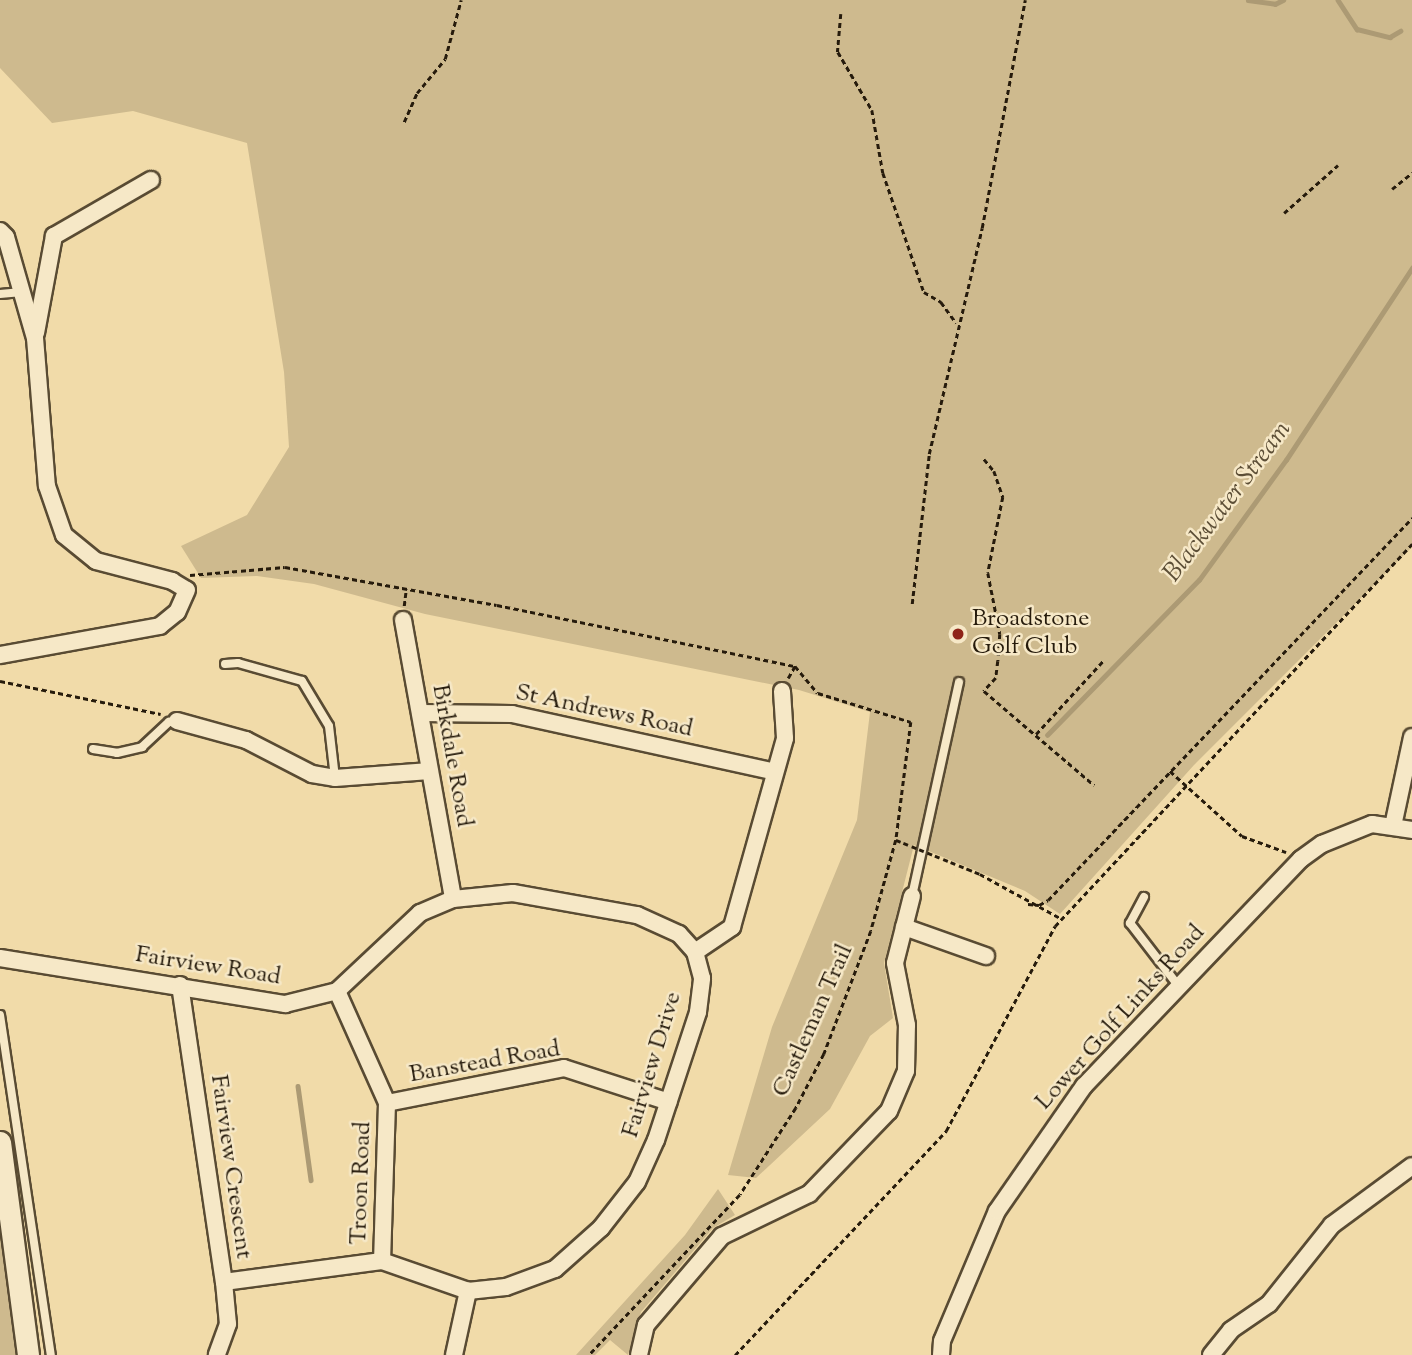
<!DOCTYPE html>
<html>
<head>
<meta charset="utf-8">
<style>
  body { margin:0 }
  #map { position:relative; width:1412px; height:1355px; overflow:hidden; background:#f1dba9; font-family:"Sorts Mill Goudy",serif }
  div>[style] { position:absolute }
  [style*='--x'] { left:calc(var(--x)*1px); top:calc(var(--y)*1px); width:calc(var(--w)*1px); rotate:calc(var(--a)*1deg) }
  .green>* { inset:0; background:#ceba8e }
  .stream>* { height:4.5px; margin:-2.25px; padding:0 2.25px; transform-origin:2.25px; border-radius:2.25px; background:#ac9a74 }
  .path>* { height:2.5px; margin-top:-1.25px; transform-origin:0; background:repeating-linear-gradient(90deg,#261b0c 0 5px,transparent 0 8.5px) }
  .roads { filter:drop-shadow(2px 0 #594b33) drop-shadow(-2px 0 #594b33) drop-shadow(0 2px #594b33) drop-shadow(0 -2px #594b33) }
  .service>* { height:8px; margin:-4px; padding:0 4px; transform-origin:4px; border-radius:4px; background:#f6e8c7 }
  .minor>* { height:16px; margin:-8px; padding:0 8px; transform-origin:8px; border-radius:8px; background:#f6e8c7 }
  .secondary>* { height:21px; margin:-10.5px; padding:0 10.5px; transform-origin:10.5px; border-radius:10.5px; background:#f6e8c7 }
  .path-bridge>* { height:2.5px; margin-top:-1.25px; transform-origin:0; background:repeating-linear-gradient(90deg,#261b0c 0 5px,transparent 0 8.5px) }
  .dots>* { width:19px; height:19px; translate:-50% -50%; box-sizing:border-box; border:4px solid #f6e8c7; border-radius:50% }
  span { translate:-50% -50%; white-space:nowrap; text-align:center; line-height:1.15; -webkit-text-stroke:5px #f6e8c7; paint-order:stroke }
  .poi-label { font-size:24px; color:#261b0c }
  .left { translate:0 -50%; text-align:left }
  .street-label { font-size:24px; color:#261b0c }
  .water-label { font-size:26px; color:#5c4e36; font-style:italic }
</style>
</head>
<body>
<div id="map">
  <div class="green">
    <i style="clip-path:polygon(0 0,1412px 0,1412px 547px,1194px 765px,1060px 914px,1025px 891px,914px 845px,884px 963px,893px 1018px,870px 1036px,830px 1109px,756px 1178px,728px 1175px,772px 1027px,857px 820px,870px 712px,799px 690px,425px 614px,314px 584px,257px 576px,201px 578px,181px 546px,247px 515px,289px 447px,284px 372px,247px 143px,133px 111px,52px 123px,0 68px)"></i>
    <i style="clip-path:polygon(718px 1189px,735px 1215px,713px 1228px,641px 1312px,628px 1355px,610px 1340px,595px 1355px,576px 1355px,685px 1235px)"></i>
    <i style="clip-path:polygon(0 1210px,21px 1355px,0 1355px)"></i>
  </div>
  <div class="stream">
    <i style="--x:1248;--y:0;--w:27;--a:8"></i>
    <i style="--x:1275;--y:4;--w:9;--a:-27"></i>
    <i style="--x:1338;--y:0;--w:35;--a:57"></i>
    <i style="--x:1357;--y:29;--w:34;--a:14"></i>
    <i style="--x:1390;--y:37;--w:12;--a:-31"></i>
    <i style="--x:1047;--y:735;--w:217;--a:-45.6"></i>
    <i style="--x:1199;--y:580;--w:148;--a:-54.1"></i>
    <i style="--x:1286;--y:460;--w:230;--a:-56.7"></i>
    <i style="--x:298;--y:1086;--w:95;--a:82.1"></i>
  </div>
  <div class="path">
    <i style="--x:841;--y:14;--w:38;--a:95"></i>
    <i style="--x:838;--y:52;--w:67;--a:59.6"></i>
    <i style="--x:872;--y:110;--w:64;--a:80.1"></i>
    <i style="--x:883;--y:173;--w:126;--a:71"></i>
    <i style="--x:924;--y:292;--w:20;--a:30"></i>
    <i style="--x:941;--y:302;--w:26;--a:54"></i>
    <i style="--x:404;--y:122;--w:32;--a:-66"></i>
    <i style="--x:417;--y:93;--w:44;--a:-50.5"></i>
    <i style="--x:445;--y:59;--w:61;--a:-74.8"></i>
    <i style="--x:1392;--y:189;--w:26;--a:-39"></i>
    <i style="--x:1284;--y:213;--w:72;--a:-41.6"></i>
    <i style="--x:984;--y:459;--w:16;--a:50"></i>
    <i style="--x:994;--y:471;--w:28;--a:71"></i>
    <i style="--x:1003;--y:497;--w:77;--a:101.2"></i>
    <i style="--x:988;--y:573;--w:62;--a:78.9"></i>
    <i style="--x:1000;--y:634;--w:27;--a:94"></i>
    <i style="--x:998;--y:661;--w:17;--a:97"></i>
    <i style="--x:996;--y:678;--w:18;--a:133"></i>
    <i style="--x:984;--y:691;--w:145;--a:40.5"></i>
    <i style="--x:190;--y:575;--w:95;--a:-4.8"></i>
    <i style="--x:285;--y:567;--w:215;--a:10.2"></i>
    <i style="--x:497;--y:605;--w:304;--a:11.6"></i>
    <i style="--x:795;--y:666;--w:35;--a:50"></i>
    <i style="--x:818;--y:693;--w:97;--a:17.3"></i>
    <i style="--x:911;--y:722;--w:119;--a:97.2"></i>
    <i style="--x:896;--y:840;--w:94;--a:105.4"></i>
    <i style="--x:871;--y:931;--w:132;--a:110.9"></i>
    <i style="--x:824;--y:1054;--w:61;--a:117.4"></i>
    <i style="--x:796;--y:1108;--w:103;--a:122.8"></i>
    <i style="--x:740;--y:1195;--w:220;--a:133.3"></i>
    <i style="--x:912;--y:604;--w:151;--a:-83.5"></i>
    <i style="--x:929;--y:454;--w:232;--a:-76.8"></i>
    <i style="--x:982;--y:228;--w:232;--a:-79.3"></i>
    <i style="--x:404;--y:606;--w:17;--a:-83"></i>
    <i style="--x:788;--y:678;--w:14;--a:-60"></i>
    <i style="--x:0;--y:681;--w:164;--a:11.6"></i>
    <i style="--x:1036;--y:734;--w:99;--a:-47.5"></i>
    <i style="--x:1170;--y:771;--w:97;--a:42.1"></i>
    <i style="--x:1242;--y:836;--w:47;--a:20"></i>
    <i style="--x:980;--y:874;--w:91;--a:28.8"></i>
    <i style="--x:1028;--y:904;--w:11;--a:5"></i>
    <i style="--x:1039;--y:905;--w:10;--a:-29"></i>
    <i style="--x:1048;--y:900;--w:528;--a:-46.38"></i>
    <i style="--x:735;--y:1355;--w:308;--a:-46.7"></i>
    <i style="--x:946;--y:1131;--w:232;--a:-62"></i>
    <i style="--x:1055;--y:926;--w:523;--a:-46.94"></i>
  </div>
  <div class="roads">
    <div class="service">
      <i style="--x:0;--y:294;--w:22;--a:-5"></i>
      <i style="--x:225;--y:664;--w:13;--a:-4"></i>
      <i style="--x:238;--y:663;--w:66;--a:15.7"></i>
      <i style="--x:302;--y:681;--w:52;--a:59"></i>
      <i style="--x:329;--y:726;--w:52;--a:83.4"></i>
      <i style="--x:93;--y:749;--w:24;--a:9"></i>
      <i style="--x:117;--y:753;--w:26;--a:-13"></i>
      <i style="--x:142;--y:747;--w:37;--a:-43"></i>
      <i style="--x:169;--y:722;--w:8;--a:-7"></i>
      <i style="--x:912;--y:896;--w:219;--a:-77.6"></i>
      <i style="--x:1144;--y:897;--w:30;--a:118"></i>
      <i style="--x:1130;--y:923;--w:77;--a:52.4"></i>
      <i style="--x:0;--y:1015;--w:344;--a:81.5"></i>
    </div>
    <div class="minor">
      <i style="--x:0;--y:231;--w:8;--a:45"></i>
      <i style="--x:6;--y:237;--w:105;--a:74"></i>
      <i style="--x:35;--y:338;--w:148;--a:85.4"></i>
      <i style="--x:47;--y:486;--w:52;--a:70.9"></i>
      <i style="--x:64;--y:535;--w:41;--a:39.1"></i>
      <i style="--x:96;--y:561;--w:79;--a:14.7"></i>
      <i style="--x:172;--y:581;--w:17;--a:31"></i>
      <i style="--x:187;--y:590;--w:24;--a:114"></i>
      <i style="--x:177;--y:612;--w:22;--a:141"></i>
      <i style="--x:160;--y:626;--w:163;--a:169.7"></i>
      <i style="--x:36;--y:333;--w:99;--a:-79.5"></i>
      <i style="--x:54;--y:236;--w:112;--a:-30"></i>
      <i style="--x:403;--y:620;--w:283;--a:79.8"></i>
      <i style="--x:421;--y:713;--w:91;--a:0.6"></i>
      <i style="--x:512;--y:714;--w:269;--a:12.4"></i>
      <i style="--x:177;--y:721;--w:72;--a:15.4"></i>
      <i style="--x:246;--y:740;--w:74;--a:27.3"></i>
      <i style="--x:312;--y:774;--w:23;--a:10"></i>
      <i style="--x:335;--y:778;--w:95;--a:-4.2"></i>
      <i style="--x:1393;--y:826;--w:91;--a:-77.9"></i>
      <i style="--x:904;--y:927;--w:87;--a:19.5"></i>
      <i style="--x:0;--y:958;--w:289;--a:9.2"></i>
      <i style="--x:285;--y:1004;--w:54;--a:-14"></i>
      <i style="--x:337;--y:991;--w:114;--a:-43.2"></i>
      <i style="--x:420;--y:913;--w:36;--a:-23"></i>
      <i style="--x:453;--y:899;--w:60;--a:-5.7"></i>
      <i style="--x:513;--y:893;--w:126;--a:10.1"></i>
      <i style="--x:637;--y:915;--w:46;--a:24.3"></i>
      <i style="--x:679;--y:934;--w:24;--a:48"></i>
      <i style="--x:180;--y:985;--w:300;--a:81.6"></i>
      <i style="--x:224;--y:1282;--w:42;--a:84.6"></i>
      <i style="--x:228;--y:1324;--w:33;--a:110"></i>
      <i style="--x:337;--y:991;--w:123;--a:65.9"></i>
      <i style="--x:387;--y:1103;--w:158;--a:91.8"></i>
      <i style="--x:387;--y:1103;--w:180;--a:-11.2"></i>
      <i style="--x:564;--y:1068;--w:110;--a:17.9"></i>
      <i style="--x:224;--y:1282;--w:159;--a:-7.6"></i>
      <i style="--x:382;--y:1261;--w:91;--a:19.2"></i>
      <i style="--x:468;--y:1291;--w:38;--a:-6"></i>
      <i style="--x:506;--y:1287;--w:52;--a:-20.2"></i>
      <i style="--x:555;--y:1269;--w:62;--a:-41.7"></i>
      <i style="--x:601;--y:1228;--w:58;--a:-52"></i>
      <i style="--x:637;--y:1182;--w:46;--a:-65.7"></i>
      <i style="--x:656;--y:1140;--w:135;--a:-71.8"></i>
      <i style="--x:698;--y:1012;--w:34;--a:-83"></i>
      <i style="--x:702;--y:978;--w:27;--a:-105"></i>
      <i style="--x:695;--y:952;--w:45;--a:-34"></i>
      <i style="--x:732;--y:927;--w:196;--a:-74.3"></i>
      <i style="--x:785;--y:738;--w:47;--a:-93.7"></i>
      <i style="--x:454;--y:1355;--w:66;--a:-77.7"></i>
      <i style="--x:639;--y:1355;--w:31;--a:-77"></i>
      <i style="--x:646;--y:1325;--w:117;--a:-49.5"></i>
      <i style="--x:722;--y:1236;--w:97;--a:-25.8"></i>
      <i style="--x:809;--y:1194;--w:115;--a:-46.1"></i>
      <i style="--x:889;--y:1111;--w:43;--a:-67"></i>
      <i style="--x:906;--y:1071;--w:46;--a:-88.8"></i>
      <i style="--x:907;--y:1025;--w:63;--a:-101"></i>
      <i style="--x:895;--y:963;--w:69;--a:-75.8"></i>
      <i style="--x:941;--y:1355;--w:14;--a:-86"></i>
      <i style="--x:942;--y:1341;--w:141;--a:-67.1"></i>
      <i style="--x:997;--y:1211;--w:152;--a:-55.2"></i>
      <i style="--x:1084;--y:1086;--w:314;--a:-46.3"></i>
      <i style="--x:1301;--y:859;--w:26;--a:-36"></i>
      <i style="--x:1322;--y:844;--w:54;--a:-21.8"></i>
      <i style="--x:1372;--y:824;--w:40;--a:8.5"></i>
      <i style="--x:1211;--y:1355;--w:32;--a:-51"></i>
      <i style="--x:1231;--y:1330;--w:46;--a:-34.4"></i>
      <i style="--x:1269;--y:1304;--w:101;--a:-51.4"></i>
      <i style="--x:1332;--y:1225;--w:99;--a:-36.4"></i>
    </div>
    <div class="secondary">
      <i style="--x:0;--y:1142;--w:215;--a:82.5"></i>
    </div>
  </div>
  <div class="path-bridge">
    <i style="--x:896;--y:840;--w:91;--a:22"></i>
  </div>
  <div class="dots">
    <i style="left:958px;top:634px;background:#8f2418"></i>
  </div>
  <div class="poi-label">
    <span class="left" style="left:972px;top:634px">Broadstone<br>Golf Club</span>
  </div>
  <div class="street-label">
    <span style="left:604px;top:712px;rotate:12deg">St Andrews Road</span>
    <span style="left:451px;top:756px;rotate:80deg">Birkdale Road</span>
    <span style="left:208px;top:967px;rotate:9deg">Fairview Road</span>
    <span style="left:1121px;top:1018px;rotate:-48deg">Lower Golf Links Road</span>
    <span style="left:814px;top:1021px;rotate:-66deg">Castleman Trail</span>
    <span style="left:485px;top:1063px;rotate:-10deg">Banstead Road</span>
    <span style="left:653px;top:1065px;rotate:-73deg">Fairview Drive</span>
    <span style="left:230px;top:1167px;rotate:82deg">Fairview Crescent</span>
    <span style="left:362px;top:1183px;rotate:-88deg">Troon Road</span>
  </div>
  <div class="water-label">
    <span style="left:1228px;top:502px;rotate:-53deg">Blackwater Stream</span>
  </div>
</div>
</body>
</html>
